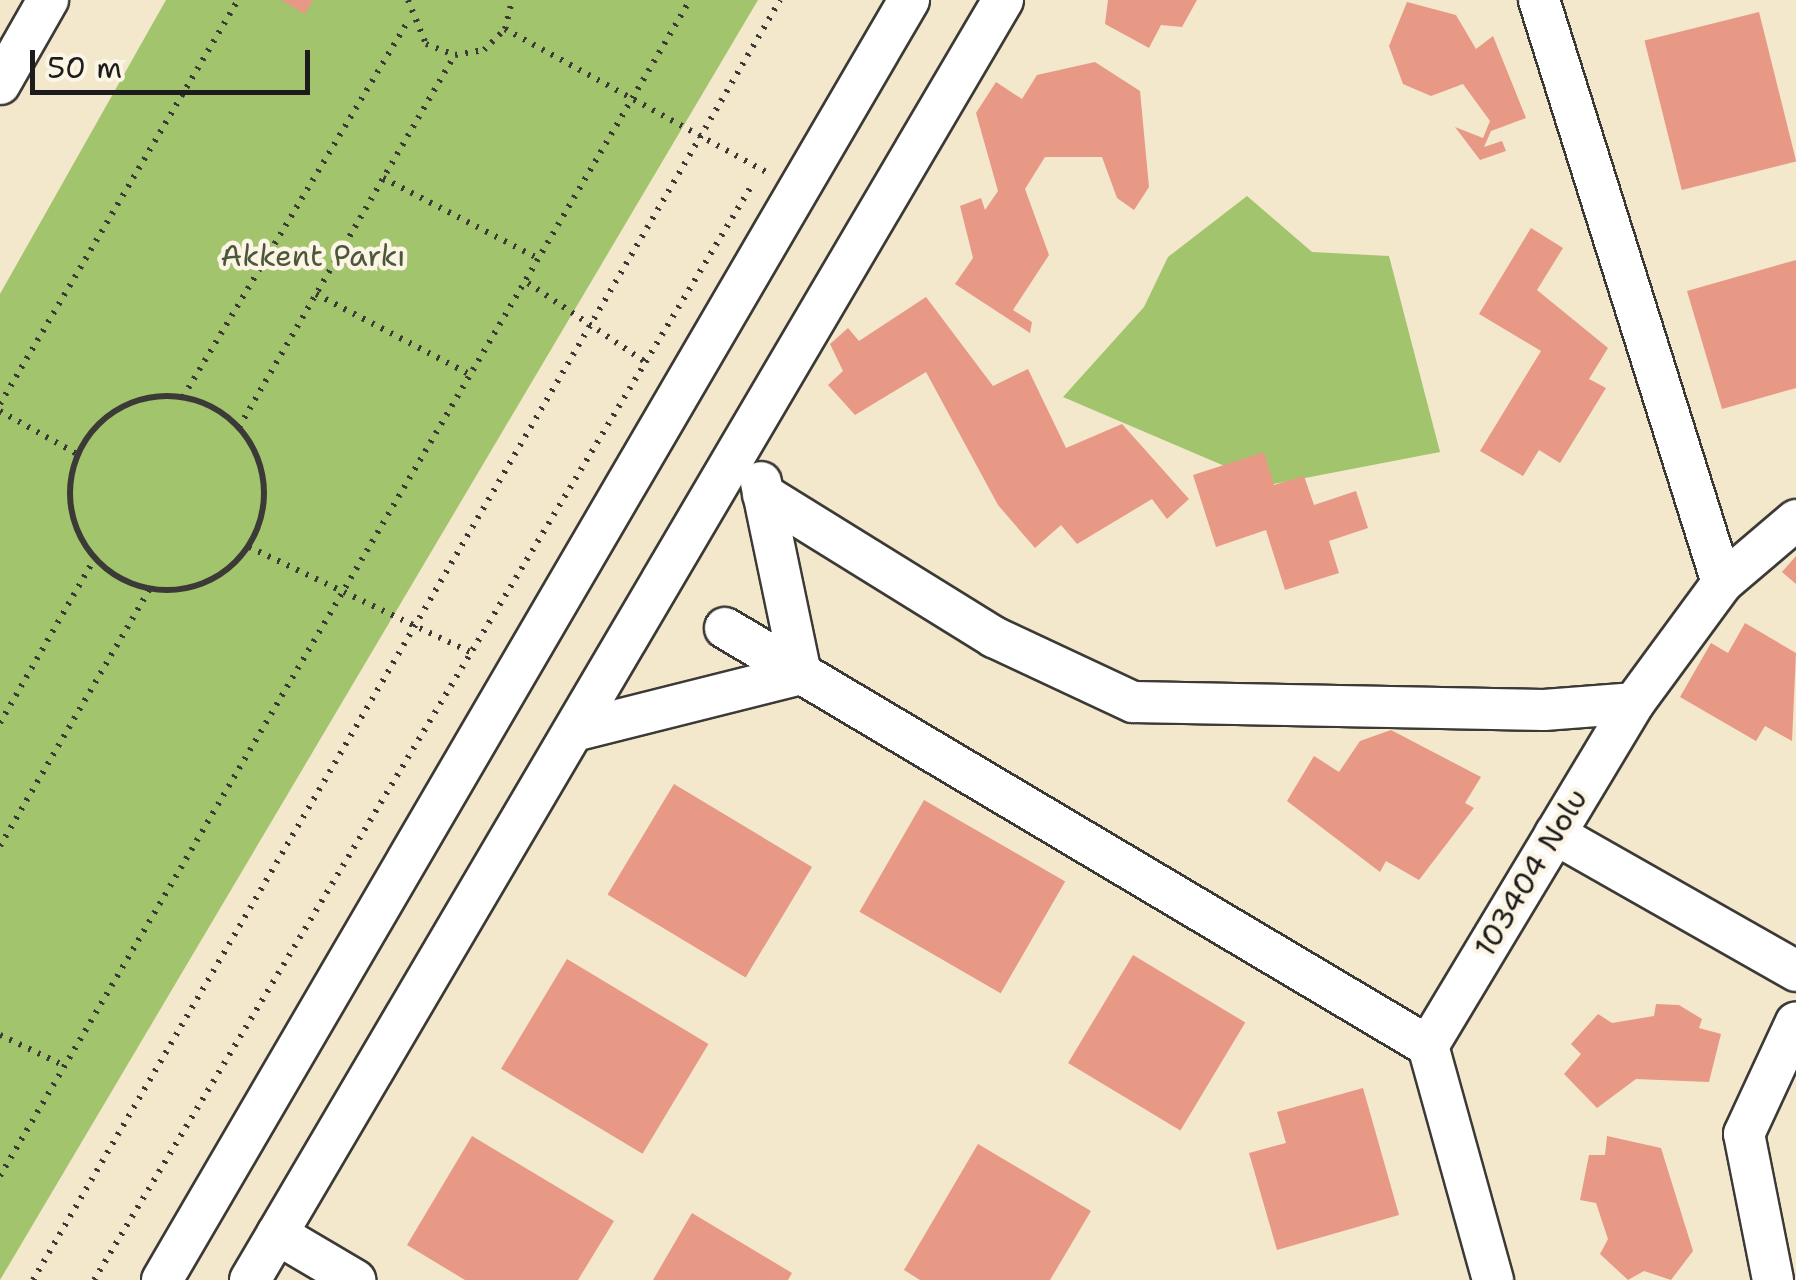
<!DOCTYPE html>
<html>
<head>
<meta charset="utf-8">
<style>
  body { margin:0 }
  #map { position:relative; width:1796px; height:1280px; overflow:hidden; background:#f3e7cc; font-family:"Shantell Sans",sans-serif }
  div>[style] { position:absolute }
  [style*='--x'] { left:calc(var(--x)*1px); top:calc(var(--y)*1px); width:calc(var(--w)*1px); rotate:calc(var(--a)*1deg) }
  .green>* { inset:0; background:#a2c46d }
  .building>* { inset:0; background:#e79985; transform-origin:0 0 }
  .path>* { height:6px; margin-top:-3px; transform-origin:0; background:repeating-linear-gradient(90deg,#3c3a36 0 2.5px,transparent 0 10.5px) }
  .path>.ring { margin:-3px; padding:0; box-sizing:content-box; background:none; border:6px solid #3c3a36; border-radius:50% }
  .roads { filter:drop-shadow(2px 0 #3c3a36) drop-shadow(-2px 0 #3c3a36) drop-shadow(0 2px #3c3a36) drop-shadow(0 -2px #3c3a36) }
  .minor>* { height:40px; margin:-20px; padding:0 20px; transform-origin:20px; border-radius:20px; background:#fff }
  span { translate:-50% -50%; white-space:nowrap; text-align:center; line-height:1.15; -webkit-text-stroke:9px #fcf5e5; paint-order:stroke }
  .park-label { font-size:30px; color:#4b5738 }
  .street-label { font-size:30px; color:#1c1c1c }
  .scale { position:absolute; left:30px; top:50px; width:280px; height:45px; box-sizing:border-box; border:5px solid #1c1c1c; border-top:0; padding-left:12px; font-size:30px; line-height:35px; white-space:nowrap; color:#1c1c1c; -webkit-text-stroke:8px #fcf5e5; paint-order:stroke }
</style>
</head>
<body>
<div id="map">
  <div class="green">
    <i style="clip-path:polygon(166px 0,758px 0,0 1280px,0 294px)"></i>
    <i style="clip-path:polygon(1247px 196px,1312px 252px,1389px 256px,1440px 452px,1269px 485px,1063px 397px,1144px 307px,1168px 257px)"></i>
  </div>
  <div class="building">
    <i style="clip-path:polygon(281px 0,313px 0,305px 14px)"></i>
    <i style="clip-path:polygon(1108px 0,1197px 0,1182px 27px,1161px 25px,1149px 48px,1105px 24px)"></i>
    <i style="clip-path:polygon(1407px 2px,1456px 15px,1476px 49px,1493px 36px,1526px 118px,1491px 131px,1484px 147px,1502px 141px,1506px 151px,1480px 160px,1455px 127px,1483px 138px,1490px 121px,1463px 84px,1431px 96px,1403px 84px,1389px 46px)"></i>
    <i style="left:1759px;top:12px;width:154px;height:118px;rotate:76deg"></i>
    <i style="clip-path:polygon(1095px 62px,1140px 91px,1149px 187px,1134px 210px,1117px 198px,1102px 157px,1045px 157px,1025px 189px,1049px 255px,1013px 310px,1032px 322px,1030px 333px,955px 284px,973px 258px,960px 206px,981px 198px,985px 210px,998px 191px,976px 113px,996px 82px,1022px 99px,1037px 75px)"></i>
    <i style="clip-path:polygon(1531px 228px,1563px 248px,1537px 290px,1608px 348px,1589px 379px,1606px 388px,1560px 463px,1539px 450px,1523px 476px,1480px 451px,1541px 351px,1479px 314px)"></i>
    <i style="clip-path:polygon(1796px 260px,1796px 388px,1722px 409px,1687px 291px)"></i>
    <i style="clip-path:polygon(926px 297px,993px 386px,1028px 369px,1066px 448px,1122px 424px,1189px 499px,1167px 519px,1152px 499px,1077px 544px,1061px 525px,1035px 548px,998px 505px,926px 372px,855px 415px,828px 385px,843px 371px,830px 344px,848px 328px,859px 341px)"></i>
    <i style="clip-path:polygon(1264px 452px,1274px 485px,1304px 476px,1314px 505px,1356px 491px,1368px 528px,1329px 541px,1339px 573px,1285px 590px,1266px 530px,1216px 547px,1193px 475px)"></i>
    <i style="clip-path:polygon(1796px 556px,1796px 584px,1782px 572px)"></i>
    <i style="clip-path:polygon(1745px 623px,1796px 653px,1792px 741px,1765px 726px,1756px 741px,1680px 697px,1711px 643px,1728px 653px)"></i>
    <i style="clip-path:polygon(1391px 730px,1481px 777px,1465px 803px,1474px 808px,1419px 880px,1386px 861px,1380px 872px,1287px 801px,1314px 756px,1339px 772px,1360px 741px)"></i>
    <i style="left:674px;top:784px;width:161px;height:129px;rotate:31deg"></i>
    <i style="left:924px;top:800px;width:163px;height:129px;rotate:30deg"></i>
    <i style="left:1133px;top:955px;width:131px;height:126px;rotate:31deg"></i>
    <i style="left:567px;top:959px;width:165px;height:128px;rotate:31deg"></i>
    <i style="clip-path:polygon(1656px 1004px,1679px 1005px,1702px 1019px,1699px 1028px,1721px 1034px,1709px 1082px,1636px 1079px,1597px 1108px,1564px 1074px,1581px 1054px,1571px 1044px,1598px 1014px,1612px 1023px,1654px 1016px)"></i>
    <i style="clip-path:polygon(1363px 1088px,1399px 1215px,1277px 1250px,1249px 1153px,1286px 1143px,1277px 1112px)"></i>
    <i style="clip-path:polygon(472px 1136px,614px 1221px,578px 1280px,465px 1280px,407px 1245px)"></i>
    <i style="clip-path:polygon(1607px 1136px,1661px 1148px,1693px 1251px,1671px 1280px,1644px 1271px,1628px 1280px,1600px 1254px,1608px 1239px,1596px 1203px,1580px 1200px,1589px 1155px,1605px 1155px)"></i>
    <i style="clip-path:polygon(978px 1144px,1091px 1211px,1050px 1280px,920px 1280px,904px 1270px)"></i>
    <i style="clip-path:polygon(692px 1213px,792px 1273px,788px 1280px,653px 1280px)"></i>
  </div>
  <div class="path">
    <i style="--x:408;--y:0;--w:48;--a:67.8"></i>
    <i style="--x:426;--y:44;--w:31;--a:21"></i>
    <i style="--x:455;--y:55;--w:29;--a:-10"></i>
    <i style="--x:484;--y:50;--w:30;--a:-45"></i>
    <i style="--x:505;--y:29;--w:30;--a:-76"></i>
    <i style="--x:505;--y:29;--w:298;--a:28.7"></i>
    <i style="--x:383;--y:178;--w:178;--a:27.4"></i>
    <i style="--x:528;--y:283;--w:141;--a:34"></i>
    <i style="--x:316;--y:294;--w:177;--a:27.6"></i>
    <i class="ring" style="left:70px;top:396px;width:188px;height:188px"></i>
    <i style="--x:183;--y:397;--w:440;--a:-59.1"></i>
    <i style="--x:0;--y:404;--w:469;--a:-59.5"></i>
    <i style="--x:0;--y:411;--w:88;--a:29.2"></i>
    <i style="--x:239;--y:427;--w:430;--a:-59.9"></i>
    <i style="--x:249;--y:547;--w:245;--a:25.4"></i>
    <i style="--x:0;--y:723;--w:190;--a:-60.1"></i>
    <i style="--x:0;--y:846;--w:298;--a:-59.8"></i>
    <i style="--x:0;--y:1035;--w:72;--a:25.5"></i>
    <i style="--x:0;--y:1176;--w:1363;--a:-59.6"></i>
    <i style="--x:33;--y:1280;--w:1482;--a:-59.73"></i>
    <i style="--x:94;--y:1280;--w:1277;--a:-59"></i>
  </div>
  <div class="roads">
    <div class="minor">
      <i style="--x:1539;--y:0;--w:611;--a:72.57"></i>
      <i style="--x:0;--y:84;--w:97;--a:-60.3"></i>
      <i style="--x:763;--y:494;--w:272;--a:31.8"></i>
      <i style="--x:994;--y:637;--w:153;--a:25.1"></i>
      <i style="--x:1133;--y:702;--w:411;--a:1.1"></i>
      <i style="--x:1544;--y:710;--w:90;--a:-4.4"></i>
      <i style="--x:725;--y:628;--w:818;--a:30.74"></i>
      <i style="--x:578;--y:730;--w:230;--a:-14.1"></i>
      <i style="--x:801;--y:674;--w:196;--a:-101.8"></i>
      <i style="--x:1555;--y:834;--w:277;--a:29.6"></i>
      <i style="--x:277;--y:1234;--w:91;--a:30.5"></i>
      <i style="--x:162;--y:1280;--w:1482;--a:-59.73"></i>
      <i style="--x:250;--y:1280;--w:1485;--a:-59.53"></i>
      <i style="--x:1493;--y:1280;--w:243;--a:-105.5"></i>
      <i style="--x:1428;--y:1046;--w:400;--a:-59"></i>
      <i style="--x:1634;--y:703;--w:149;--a:-53.7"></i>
      <i style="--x:1722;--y:583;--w:97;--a:-40.4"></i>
      <i style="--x:1773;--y:1280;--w:149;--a:-101.2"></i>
      <i style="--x:1744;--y:1134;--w:123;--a:-65.1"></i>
    </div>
  </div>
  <div class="park-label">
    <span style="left:313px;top:256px">Akkent Parkı</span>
  </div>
  <div class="street-label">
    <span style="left:1531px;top:873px;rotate:-59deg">103404 Nolu</span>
  </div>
  <div class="scale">50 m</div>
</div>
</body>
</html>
